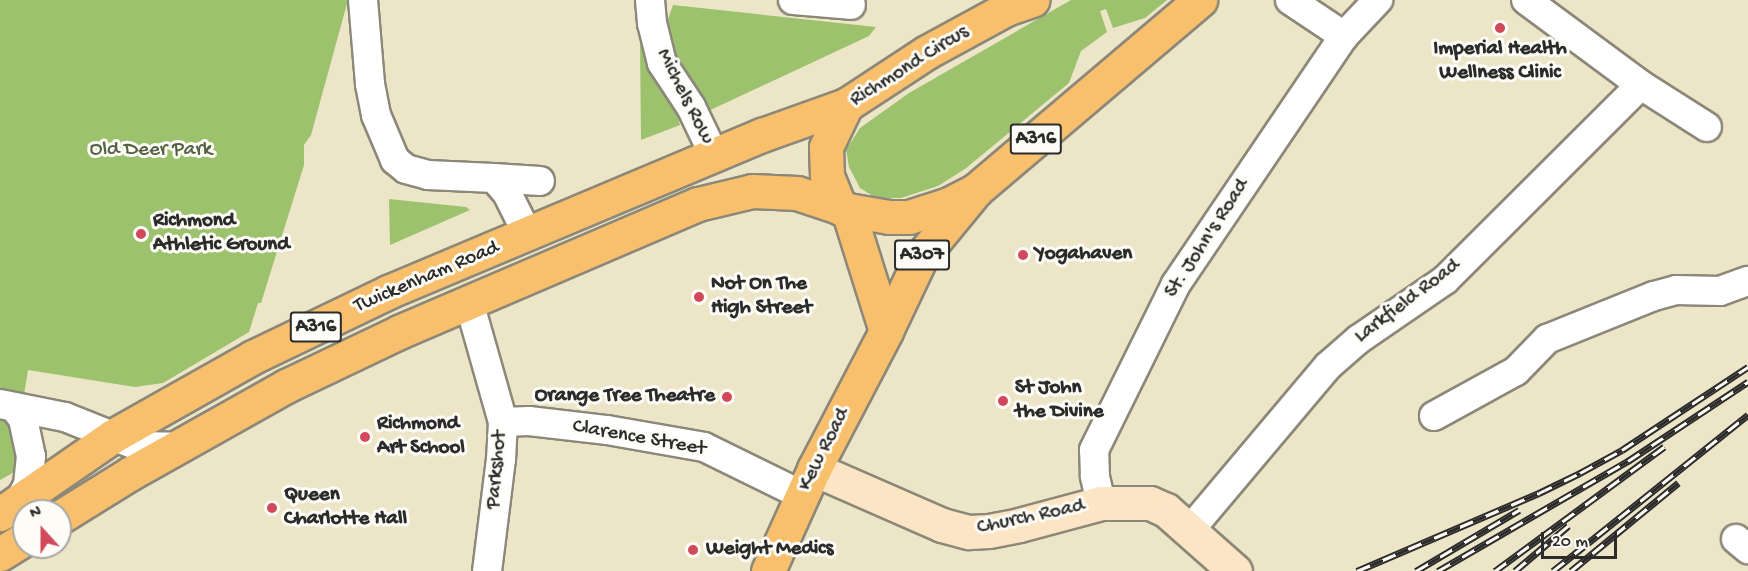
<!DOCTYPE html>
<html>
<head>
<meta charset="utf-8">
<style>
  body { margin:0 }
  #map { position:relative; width:1748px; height:571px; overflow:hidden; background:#ede5c7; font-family:"Gochi Hand",sans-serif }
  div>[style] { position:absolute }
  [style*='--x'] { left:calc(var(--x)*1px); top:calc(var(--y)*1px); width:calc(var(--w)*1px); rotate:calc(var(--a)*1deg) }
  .green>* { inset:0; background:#9dc26d }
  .roads { filter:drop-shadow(2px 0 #8c8879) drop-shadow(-2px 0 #8c8879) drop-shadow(0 2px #8c8879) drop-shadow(0 -2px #8c8879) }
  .street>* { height:28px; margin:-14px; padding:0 14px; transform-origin:14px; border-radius:14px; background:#fff }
  .secondary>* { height:33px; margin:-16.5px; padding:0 16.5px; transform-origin:16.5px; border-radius:16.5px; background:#fce5c4 }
  .primary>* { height:33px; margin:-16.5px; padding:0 16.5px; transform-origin:16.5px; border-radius:16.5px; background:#f8bf6c }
  .highway>* { height:33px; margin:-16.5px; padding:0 16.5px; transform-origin:16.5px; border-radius:16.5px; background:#f8bf6c }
  .rail>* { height:7px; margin-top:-3.5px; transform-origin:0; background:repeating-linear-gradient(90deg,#fdfcf7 0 14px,#2b2b2b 0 28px); box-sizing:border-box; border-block:2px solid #2b2b2b }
  .dots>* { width:16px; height:16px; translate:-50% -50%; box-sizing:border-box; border:3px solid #fdfcf7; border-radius:50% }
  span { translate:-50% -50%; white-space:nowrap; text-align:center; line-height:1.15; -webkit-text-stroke:6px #fdfcf7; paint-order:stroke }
  .shield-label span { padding:2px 4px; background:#fdfcf7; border:2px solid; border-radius:4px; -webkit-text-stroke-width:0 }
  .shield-label { font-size:20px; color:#2b2b2b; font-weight:700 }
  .poi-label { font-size:21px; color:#2b2b2b; font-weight:700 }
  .left { translate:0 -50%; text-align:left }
  .right { translate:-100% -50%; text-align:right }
  .street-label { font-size:21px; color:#2b2b2b }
  .park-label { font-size:21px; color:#536042 }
  .north { position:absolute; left:12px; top:499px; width:60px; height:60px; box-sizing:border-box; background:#fdfcf7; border:2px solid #a9a8a5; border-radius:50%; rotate:339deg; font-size:16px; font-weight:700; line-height:24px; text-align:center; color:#2b2b2b }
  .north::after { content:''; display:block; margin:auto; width:21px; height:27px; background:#d1495b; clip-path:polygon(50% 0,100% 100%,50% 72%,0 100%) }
  .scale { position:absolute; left:1541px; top:532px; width:76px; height:27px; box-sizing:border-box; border:3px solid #2b2b2b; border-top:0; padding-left:8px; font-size:18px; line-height:21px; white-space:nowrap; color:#2b2b2b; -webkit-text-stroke:4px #fdfcf7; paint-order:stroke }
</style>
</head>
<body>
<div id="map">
  <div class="green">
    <i style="clip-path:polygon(0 0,348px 0,311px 135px,304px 145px,304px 165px,261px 303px,258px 303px,249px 332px,163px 383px,135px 387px,28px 370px,18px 432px,25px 466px,0 480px)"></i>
    <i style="clip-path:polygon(1071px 0,1167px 0,1145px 18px,1113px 28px,1106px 9px,1100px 11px,1107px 32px,1081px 51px,1069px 83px,965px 169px,938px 186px,901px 198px,876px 198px,860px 188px,849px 167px,846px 150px,860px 128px,909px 93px)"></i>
    <i style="clip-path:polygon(673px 5px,876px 27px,869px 36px,704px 113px,678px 71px,665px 28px)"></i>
    <i style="clip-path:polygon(640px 43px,674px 104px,680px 125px,641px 140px)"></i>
    <i style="clip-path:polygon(389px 199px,466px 207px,470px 210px,390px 245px)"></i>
  </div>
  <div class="roads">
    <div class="street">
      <i style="--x:363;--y:0;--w:84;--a:85.2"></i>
      <i style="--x:370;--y:84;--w:32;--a:79"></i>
      <i style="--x:376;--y:115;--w:49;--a:67.1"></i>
      <i style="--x:395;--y:160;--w:14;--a:39"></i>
      <i style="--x:406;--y:169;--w:23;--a:15"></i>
      <i style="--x:428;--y:175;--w:66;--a:2.6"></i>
      <i style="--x:494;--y:178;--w:20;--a:49"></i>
      <i style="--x:507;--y:193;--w:47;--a:63.4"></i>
      <i style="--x:650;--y:0;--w:23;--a:85"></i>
      <i style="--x:652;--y:23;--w:41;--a:76"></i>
      <i style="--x:662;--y:63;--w:53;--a:56.6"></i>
      <i style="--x:691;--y:107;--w:55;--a:64.4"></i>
      <i style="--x:793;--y:0;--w:58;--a:4.9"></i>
      <i style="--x:1290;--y:0;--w:65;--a:33.7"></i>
      <i style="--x:1641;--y:85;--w:78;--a:32.5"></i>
      <i style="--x:494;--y:178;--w:46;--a:3.7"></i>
      <i style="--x:469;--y:302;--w:125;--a:74.2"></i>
      <i style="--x:503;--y:422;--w:37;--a:93"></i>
      <i style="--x:501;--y:459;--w:113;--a:97.1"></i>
      <i style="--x:0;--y:404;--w:66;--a:11.3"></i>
      <i style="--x:65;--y:417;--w:79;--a:21.7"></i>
      <i style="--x:138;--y:446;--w:39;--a:1"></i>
      <i style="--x:14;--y:407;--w:15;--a:53"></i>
      <i style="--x:23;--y:419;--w:38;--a:78"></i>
      <i style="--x:31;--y:456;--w:29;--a:96"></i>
      <i style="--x:28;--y:485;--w:18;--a:119"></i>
      <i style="--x:1434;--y:416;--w:94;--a:-28.8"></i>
      <i style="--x:1516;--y:371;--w:45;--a:-45.9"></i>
      <i style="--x:1547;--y:339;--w:115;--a:-21.9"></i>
      <i style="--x:1654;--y:296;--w:23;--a:-15"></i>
      <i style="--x:1676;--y:290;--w:44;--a:1.3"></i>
      <i style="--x:1720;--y:291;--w:30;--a:-20"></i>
      <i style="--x:503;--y:422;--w:26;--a:-2"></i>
      <i style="--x:529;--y:421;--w:79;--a:6.6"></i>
      <i style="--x:607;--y:430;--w:98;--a:9.9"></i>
      <i style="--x:704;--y:447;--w:109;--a:26.1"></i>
      <i style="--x:1101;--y:503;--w:28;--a:-103"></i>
      <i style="--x:1095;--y:476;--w:26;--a:-92"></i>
      <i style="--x:1094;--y:450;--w:185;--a:-63.7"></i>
      <i style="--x:1176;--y:284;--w:300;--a:-55.9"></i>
      <i style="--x:1344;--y:36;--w:50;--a:-46.6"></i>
      <i style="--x:1189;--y:531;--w:216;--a:-49.9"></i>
      <i style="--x:1328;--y:366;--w:41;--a:-41.1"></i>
      <i style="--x:1359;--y:339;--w:104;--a:-34.5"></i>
      <i style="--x:1445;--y:280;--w:276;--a:-44.9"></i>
      <i style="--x:1641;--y:85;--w:143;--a:-143.5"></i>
      <i style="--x:1736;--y:539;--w:16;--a:40"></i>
    </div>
    <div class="secondary">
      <i style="--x:814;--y:469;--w:140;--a:23.6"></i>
      <i style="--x:942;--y:525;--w:28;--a:15"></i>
      <i style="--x:969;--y:532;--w:20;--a:-3"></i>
      <i style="--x:989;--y:531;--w:31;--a:-11"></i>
      <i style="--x:1019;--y:525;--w:85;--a:-15"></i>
      <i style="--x:1101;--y:503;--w:49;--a:0"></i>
      <i style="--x:1150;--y:503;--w:17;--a:24"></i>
      <i style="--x:1166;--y:510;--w:92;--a:41.5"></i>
    </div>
    <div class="primary">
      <i style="--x:848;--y:210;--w:127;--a:72.6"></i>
      <i style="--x:768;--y:571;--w:112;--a:-65.7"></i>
      <i style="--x:814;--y:469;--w:156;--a:-62.4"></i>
      <i style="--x:886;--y:331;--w:82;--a:-64.7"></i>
      <i style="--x:921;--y:257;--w:87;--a:-50.6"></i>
    </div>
    <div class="highway">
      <i style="--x:840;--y:208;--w:35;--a:-112"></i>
      <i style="--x:827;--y:176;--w:29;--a:-92"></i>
      <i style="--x:826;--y:147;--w:47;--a:-64.5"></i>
      <i style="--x:846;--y:105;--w:97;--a:-33.2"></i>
      <i style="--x:927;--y:52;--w:90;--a:-28.6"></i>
      <i style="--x:1006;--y:9;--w:28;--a:-19"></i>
      <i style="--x:0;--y:514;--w:137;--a:-34.6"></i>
      <i style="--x:113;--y:436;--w:161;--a:-29.4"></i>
      <i style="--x:253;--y:357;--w:150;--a:-25.7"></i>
      <i style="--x:388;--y:292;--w:406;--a:-22.8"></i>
      <i style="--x:762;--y:135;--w:89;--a:-19.7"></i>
      <i style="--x:60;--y:517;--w:84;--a:-31.8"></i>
      <i style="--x:131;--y:473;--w:178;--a:-29.3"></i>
      <i style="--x:286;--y:386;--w:125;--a:-25.5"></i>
      <i style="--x:399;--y:332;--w:325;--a:-23.2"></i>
      <i style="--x:698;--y:204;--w:56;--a:-13.5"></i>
      <i style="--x:752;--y:191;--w:45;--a:2.5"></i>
      <i style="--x:797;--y:193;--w:54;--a:18.4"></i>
      <i style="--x:848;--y:210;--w:42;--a:9.7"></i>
      <i style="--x:889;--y:217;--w:20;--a:0"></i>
      <i style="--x:909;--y:217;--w:40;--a:-18"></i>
      <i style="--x:947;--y:205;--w:33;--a:-27"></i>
      <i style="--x:976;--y:190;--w:294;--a:-40.3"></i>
      <i style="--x:0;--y:554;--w:28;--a:-32"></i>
    </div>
  </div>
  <div class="rail">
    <i style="--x:1357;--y:571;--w:198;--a:-23.2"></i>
    <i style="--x:1539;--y:493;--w:46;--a:-26"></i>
    <i style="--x:1580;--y:473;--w:48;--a:-28.7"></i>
    <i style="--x:1622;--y:450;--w:151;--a:-33.4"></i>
    <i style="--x:1416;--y:571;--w:120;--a:-30.6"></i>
    <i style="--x:1438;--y:571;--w:220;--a:-30.1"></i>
    <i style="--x:1628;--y:461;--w:144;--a:-33.4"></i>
    <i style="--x:1495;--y:571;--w:210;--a:-36.3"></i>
    <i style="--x:1515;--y:571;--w:70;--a:-40.3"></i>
    <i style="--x:1553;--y:571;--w:250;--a:-38.7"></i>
    <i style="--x:1571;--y:571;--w:139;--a:-39.4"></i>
  </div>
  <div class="dots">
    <i style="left:1500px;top:28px;background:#d1495b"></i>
    <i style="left:141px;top:234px;background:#d1495b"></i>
    <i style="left:1023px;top:255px;background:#d1495b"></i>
    <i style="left:699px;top:297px;background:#d1495b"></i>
    <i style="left:727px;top:397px;background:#d1495b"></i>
    <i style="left:1003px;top:401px;background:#d1495b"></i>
    <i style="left:365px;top:437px;background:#d1495b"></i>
    <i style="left:272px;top:508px;background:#d1495b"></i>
    <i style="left:693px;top:550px;background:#d1495b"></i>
  </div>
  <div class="shield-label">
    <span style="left:1036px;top:139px">A316</span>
    <span style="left:922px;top:255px">A307</span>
    <span style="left:316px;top:327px">A316</span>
  </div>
  <div class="poi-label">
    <span style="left:1500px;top:62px">Imperial Health<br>Wellness Clinic</span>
    <span class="left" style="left:153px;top:234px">Richmond<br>Athletic Ground</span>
    <span class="left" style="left:1035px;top:255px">Yogahaven</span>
    <span class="left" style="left:711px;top:297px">Not On The<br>High Street</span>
    <span class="left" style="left:1015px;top:401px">St John<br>the Divine</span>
    <span class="right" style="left:715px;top:397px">Orange Tree Theatre</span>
    <span class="left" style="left:377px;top:437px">Richmond<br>Art School</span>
    <span class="left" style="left:284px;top:508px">Queen<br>Charlotte Hall</span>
    <span class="left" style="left:706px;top:550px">Weight Medics</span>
  </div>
  <div class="street-label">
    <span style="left:910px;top:67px;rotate:-32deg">Richmond Circus</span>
    <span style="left:684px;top:97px;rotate:63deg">Michels Row</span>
    <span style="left:1208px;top:239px;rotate:-57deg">St. John's Road</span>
    <span style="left:427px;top:278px;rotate:-23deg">Twickenham Road</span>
    <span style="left:1408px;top:302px;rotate:-37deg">Larkfield Road</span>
    <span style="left:639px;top:439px;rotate:10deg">Clarence Street</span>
    <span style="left:825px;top:450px;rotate:-63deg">Kew Road</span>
    <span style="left:498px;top:470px;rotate:-85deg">Parkshot</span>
    <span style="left:1031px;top:518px;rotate:-12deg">Church Road</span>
  </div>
  <div class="park-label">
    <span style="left:151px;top:151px">Old Deer Park</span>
  </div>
  <div class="north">N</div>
  <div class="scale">20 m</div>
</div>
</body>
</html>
